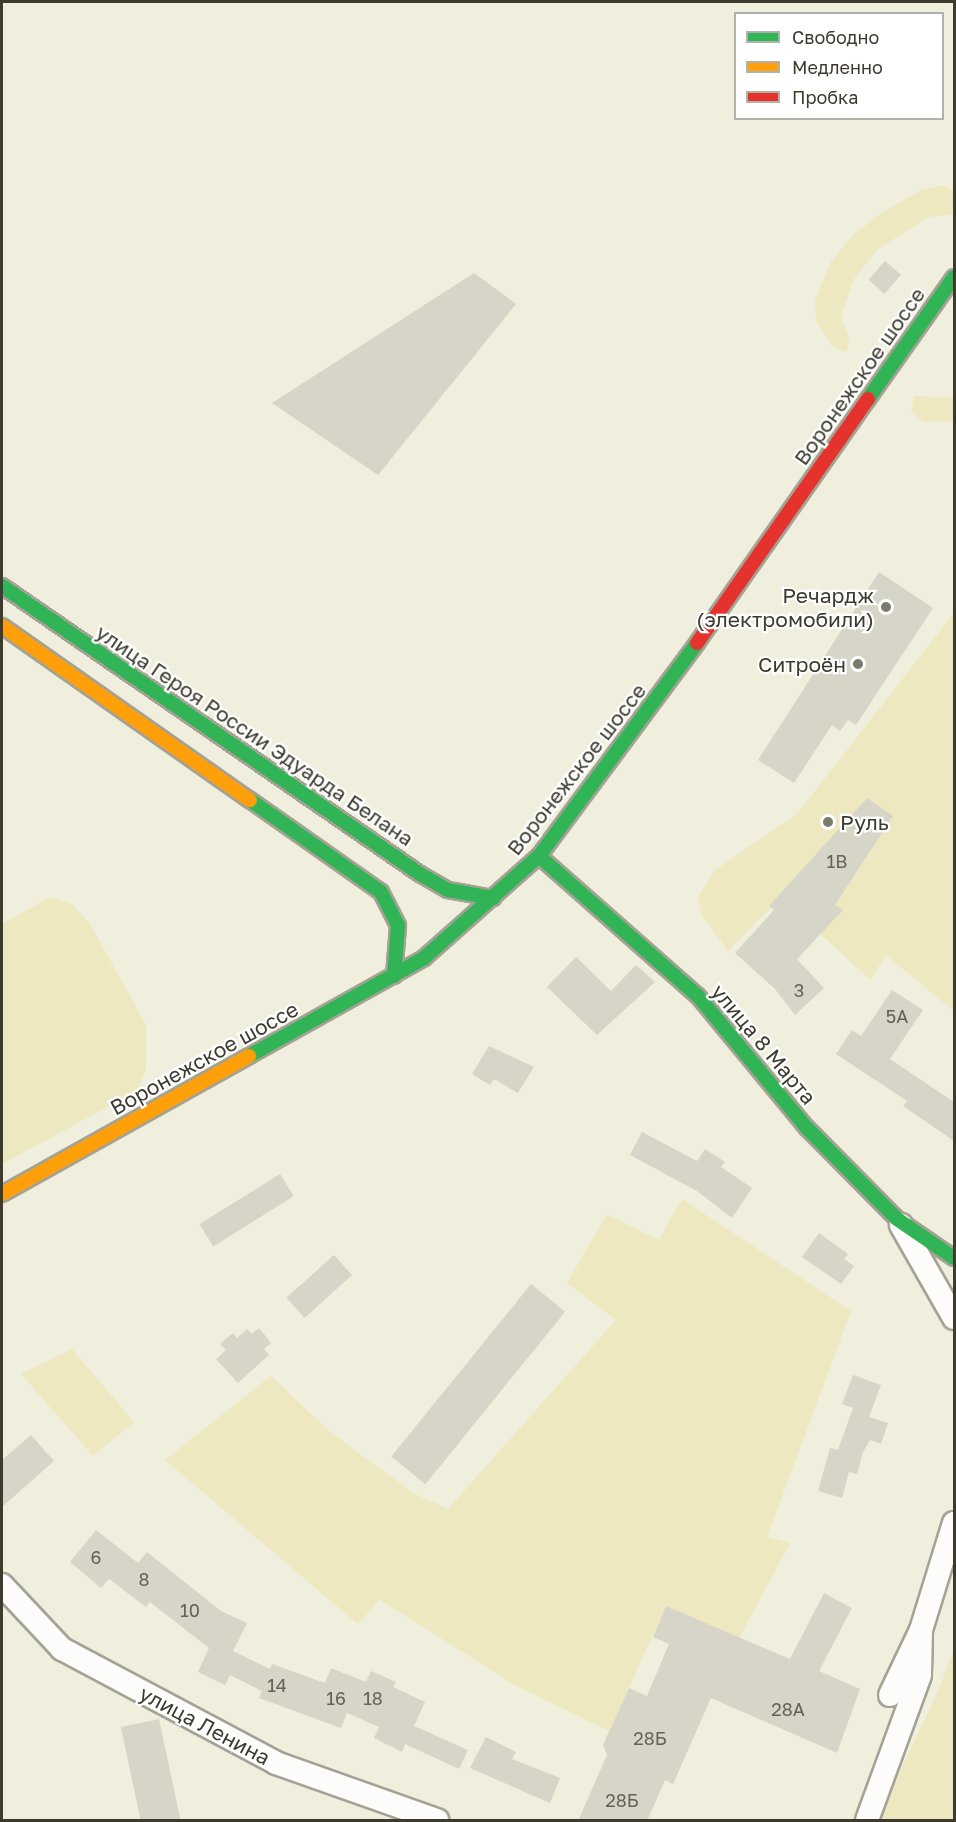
<!DOCTYPE html>
<html>
<head>
<meta charset="utf-8">
<style>
  body { margin:0 }
  #map { position:relative; width:956px; height:1822px; overflow:hidden; background:#f0eedc; font-family:"Golos Text",sans-serif }
  div>[style] { position:absolute }
  [style*='--x'] { left:calc(var(--x)*1px); top:calc(var(--y)*1px); width:calc(var(--w)*1px); rotate:calc(var(--a)*1deg) }
  .green>* { inset:0; background:#eee8c0 }
  .building>* { inset:0; background:#d7d5c7; transform-origin:0 0 }
  .roads { filter:drop-shadow(2px 0 #a4a294) drop-shadow(-2px 0 #a4a294) drop-shadow(0 2px #a4a294) drop-shadow(0 -2px #a4a294) }
  .street>* { height:22px; margin:-11px; padding:0 11px; transform-origin:11px; border-radius:11px; background:#fdfcfa }
  .fast>* { height:14px; margin:-7px; padding:0 7px; transform-origin:7px; border-radius:7px; background:#30b455 }
  .slow>* { height:14px; margin:-7px; padding:0 7px; transform-origin:7px; border-radius:7px; background:#ff9f0a }
  .jam>* { height:14px; margin:-7px; padding:0 7px; transform-origin:7px; border-radius:7px; background:#e5322d }
  .dots>* { width:16px; height:16px; translate:-50% -50%; box-sizing:border-box; border:3px solid #fff; border-radius:50% }
  span { translate:-50% -50%; white-space:nowrap; text-align:center; line-height:1.15; -webkit-text-stroke:4.5px #fff; paint-order:stroke }
  .number-label { font-size:18px; color:#636254 }
  .number-label span { -webkit-text-stroke-width:0 }
  .street-label { font-size:21px; color:#3c3b2e }
  .poi-label { font-size:21px; color:#3c3b2e }
  .right { translate:-100% -50%; text-align:right }
  .left { translate:0 -50%; text-align:left }
  .frame { position:absolute; inset:0; border:3px solid #3c3b2e; pointer-events:none }
  .legend { position:absolute; left:734px; top:12px; width:210px; height:108px; box-sizing:border-box; background:#fff; border:2px solid #b1b1ab; margin:0; padding:8px 10px; list-style:none; font-size:18px; color:#3c3b2e }
  .legend li { display:flex; align-items:center; gap:12px; height:30px }
  .legend b { width:30px; border:2px solid #b1b1ab }
</style>
</head>
<body>
<div id="map">
  <div class="green">
    <i style="clip-path:polygon(944px 185px,954px 192px,954px 214px,929px 217px,878px 249px,854px 279px,841px 315px,849px 339px,847px 353px,832px 346px,816px 321px,815px 301px,830px 263px,854px 234px,883px 212px,921px 190px)"></i>
    <i style="clip-path:polygon(914px 396px,954px 398px,954px 421px,923px 422px,911px 411px)"></i>
    <i style="clip-path:polygon(954px 613px,954px 1011px,886px 955px,870px 980px,781px 897px,728px 951px,702px 916px,698px 897px,715px 870px,797px 814px)"></i>
    <i style="clip-path:polygon(50px 897px,73px 905px,90px 924px,146px 1025px,146px 1069px,137px 1091px,2px 1164px,2px 924px)"></i>
    <i style="clip-path:polygon(682px 1199px,851px 1311px,767px 1537px,790px 1543px,739px 1638px,666px 1606px,609px 1731px,515px 1685px,380px 1600px,358px 1624px,165px 1460px,271px 1376px,330px 1432px,415px 1494px,448px 1509px,616px 1320px,567px 1283px,607px 1214px,659px 1240px)"></i>
    <i style="clip-path:polygon(72px 1349px,134px 1422px,93px 1456px,21px 1374px)"></i>
    <i style="clip-path:polygon(954px 1650px,954px 1820px,877px 1820px,938px 1691px)"></i>
  </div>
  <div class="building">
    <i style="left:885px;top:261px;width:21px;height:25px;rotate:41deg"></i>
    <i style="clip-path:polygon(474px 273px,516px 304px,378px 475px,272px 403px)"></i>
    <i style="clip-path:polygon(879px 572px,933px 608px,856px 725px,848px 720px,840px 731px,832px 725px,794px 783px,758px 760px)"></i>
    <i style="clip-path:polygon(867px 798px,893px 816px,835px 905px,843px 910px,797px 959px,824px 988px,795px 1015px,775px 989px,735px 953px,774px 910px,769px 906px)"></i>
    <i style="clip-path:polygon(576px 957px,611px 991px,636px 965px,655px 982px,597px 1035px,547px 987px)"></i>
    <i style="clip-path:polygon(892px 990px,923px 1010px,890px 1059px,954px 1102px,954px 1141px,903px 1106px,907px 1101px,836px 1054px,852px 1030px,861px 1036px)"></i>
    <i style="clip-path:polygon(489px 1046px,534px 1067px,518px 1093px,494px 1079px,490px 1085px,472px 1074px)"></i>
    <i style="clip-path:polygon(642px 1132px,697px 1161px,705px 1149px,725px 1162px,721px 1167px,752px 1188px,732px 1218px,697px 1191px,630px 1155px)"></i>
    <i style="left:280px;top:1174px;width:26px;height:95px;rotate:58deg"></i>
    <i style="clip-path:polygon(819px 1233px,848px 1254px,844px 1259px,854px 1266px,841px 1284px,802px 1257px)"></i>
    <i style="left:334px;top:1255px;width:27px;height:64px;rotate:48deg"></i>
    <i style="left:531px;top:1284px;width:44px;height:222px;rotate:39deg"></i>
    <i style="clip-path:polygon(259px 1328px,271px 1343px,264px 1349px,269px 1355px,238px 1383px,216px 1359px,226px 1350px,220px 1344px,233px 1333px,237px 1338px,247px 1329px,252px 1334px)"></i>
    <i style="clip-path:polygon(853px 1375px,881px 1385px,869px 1417px,888px 1423px,881px 1444px,870px 1440px,863px 1452px,857px 1474px,849px 1472px,842px 1498px,818px 1491px,830px 1448px,838px 1450px,853px 1408px,842px 1404px)"></i>
    <i style="clip-path:polygon(31px 1435px,54px 1461px,2px 1507px,2px 1460px)"></i>
    <i style="clip-path:polygon(96px 1530px,138px 1563px,147px 1552px,221px 1611px,247px 1623px,233px 1651px,270px 1669px,272px 1664px,325px 1683px,331px 1668px,366px 1682px,371px 1671px,396px 1682px,393px 1687px,425px 1702px,414px 1726px,468px 1750px,459px 1769px,405px 1744px,402px 1752px,374px 1738px,379px 1727px,347px 1713px,341px 1728px,259px 1698px,262px 1691px,230px 1675px,225px 1685px,198px 1672px,209px 1648px,150px 1602px,146px 1607px,109px 1579px,101px 1588px,70px 1562px)"></i>
    <i style="clip-path:polygon(824px 1593px,852px 1608px,819px 1671px,860px 1689px,837px 1753px,711px 1698px,673px 1784px,665px 1780px,647px 1821px,578px 1821px,607px 1755px,603px 1745px,629px 1688px,647px 1696px,669px 1644px,653px 1637px,666px 1606px,790px 1659px)"></i>
    <i style="left:159px;top:1719px;width:104px;height:39px;rotate:78deg"></i>
    <i style="clip-path:polygon(486px 1737px,516px 1752px,512px 1759px,560px 1778px,550px 1803px,470px 1768px)"></i>
  </div>
  <div class="roads">
    <div class="street">
      <i style="--x:901;--y:1225;--w:107;--a:60.3"></i>
      <i style="--x:2;--y:1585;--w:88;--a:46.8"></i>
      <i style="--x:62;--y:1649;--w:242;--a:28"></i>
      <i style="--x:276;--y:1763;--w:171;--a:19.5"></i>
      <i style="--x:890;--y:1695;--w:72;--a:-64.5"></i>
      <i style="--x:921;--y:1630;--w:112;--a:-72.9"></i>
      <i style="--x:867;--y:1820;--w:154;--a:-69.9"></i>
      <i style="--x:920;--y:1675;--w:45;--a:-88.7"></i>
    </div>
    <div class="fast">
      <i style="--x:868;--y:399;--w:149;--a:-54.8"></i>
      <i style="--x:2;--y:586;--w:508;--a:34.57"></i>
      <i style="--x:420;--y:874;--w:32;--a:30"></i>
      <i style="--x:448;--y:890;--w:46;--a:10.1"></i>
      <i style="--x:250;--y:800;--w:160;--a:35.1"></i>
      <i style="--x:381;--y:892;--w:38;--a:63"></i>
      <i style="--x:398;--y:926;--w:50;--a:94.6"></i>
      <i style="--x:539;--y:856;--w:212;--a:41.4"></i>
      <i style="--x:698;--y:996;--w:171;--a:50.5"></i>
      <i style="--x:807;--y:1128;--w:128;--a:45.3"></i>
      <i style="--x:897;--y:1219;--w:69;--a:34.4"></i>
      <i style="--x:249;--y:1056;--w:201;--a:-29.2"></i>
      <i style="--x:424;--y:958;--w:154;--a:-41.6"></i>
      <i style="--x:539;--y:856;--w:265;--a:-53.4"></i>
    </div>
    <div class="slow">
      <i style="--x:2;--y:626;--w:303;--a:35.1"></i>
      <i style="--x:2;--y:1194;--w:283;--a:-29.2"></i>
    </div>
    <div class="jam">
      <i style="--x:697;--y:643;--w:298;--a:-55"></i>
    </div>
  </div>
  <div class="dots">
    <i style="left:886px;top:607px;background:#7b7a6b"></i>
    <i style="left:858px;top:664px;background:#7b7a6b"></i>
    <i style="left:828px;top:822px;background:#7b7a6b"></i>
  </div>
  <div class="number-label">
    <span style="left:837px;top:861px">1В</span>
    <span style="left:799px;top:990px">3</span>
    <span style="left:897px;top:1016px">5А</span>
    <span style="left:96px;top:1557px">6</span>
    <span style="left:144px;top:1579px">8</span>
    <span style="left:190px;top:1610px">10</span>
    <span style="left:277px;top:1685px">14</span>
    <span style="left:336px;top:1698px">16</span>
    <span style="left:373px;top:1698px">18</span>
    <span style="left:788px;top:1709px">28А</span>
    <span style="left:650px;top:1738px">28Б</span>
    <span style="left:622px;top:1800px">28Б</span>
  </div>
  <div class="street-label">
    <span style="left:859px;top:376px;rotate:-55deg">Воронежское шоссе</span>
    <span style="left:255px;top:735px;rotate:34deg">улица Героя России Эдуарда Белана</span>
    <span style="left:576px;top:769px;rotate:-52deg">Воронежское шоссе</span>
    <span style="left:764px;top:1044px;rotate:50deg">улица 8 Марта</span>
    <span style="left:204px;top:1058px;rotate:-29deg">Воронежское шоссе</span>
    <span style="left:205px;top:1725px;rotate:28deg">улица Ленина</span>
  </div>
  <div class="poi-label">
    <span class="right" style="left:874px;top:607px">Речардж<br>(электромобили)</span>
    <span class="right" style="left:846px;top:664px">Ситроён</span>
    <span class="left" style="left:840px;top:822px">Руль</span>
  </div>
  <div class="frame"></div>
  <ul class="legend">
  <li><b style="height:8px;background:#30b455"></b>Свободно</li>
  <li><b style="height:8px;background:#ff9f0a"></b>Медленно</li>
  <li><b style="height:8px;background:#e5322d"></b>Пробка</li>
  </ul>
</div>
</body>
</html>
